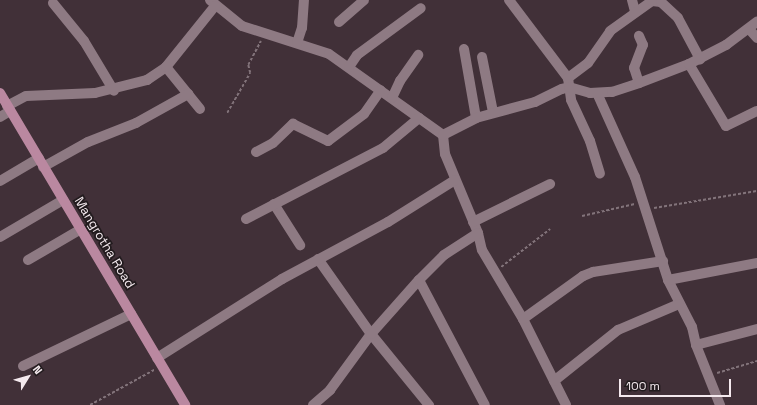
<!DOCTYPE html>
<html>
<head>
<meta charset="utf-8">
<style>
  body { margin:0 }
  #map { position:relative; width:757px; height:405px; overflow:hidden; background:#413038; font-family:"Space Grotesk",sans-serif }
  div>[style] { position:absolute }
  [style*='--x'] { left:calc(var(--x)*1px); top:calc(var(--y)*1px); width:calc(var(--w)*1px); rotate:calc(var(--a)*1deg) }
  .path>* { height:1.5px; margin-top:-0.75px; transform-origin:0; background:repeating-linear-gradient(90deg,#82737a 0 3px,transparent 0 5px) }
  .minor>* { height:10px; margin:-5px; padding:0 5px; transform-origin:5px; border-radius:5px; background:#8e7a83 }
  .major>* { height:10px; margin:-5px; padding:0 5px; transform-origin:5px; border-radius:5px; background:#ba88a0 }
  span { translate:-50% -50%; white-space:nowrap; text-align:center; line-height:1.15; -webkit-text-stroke:3.5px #221b1e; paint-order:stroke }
  .street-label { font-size:13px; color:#f4e9ee }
  .north { position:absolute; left:8px; top:357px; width:40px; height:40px; -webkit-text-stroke:3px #221b1e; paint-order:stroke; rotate:53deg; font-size:11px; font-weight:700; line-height:16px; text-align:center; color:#f4e9ee }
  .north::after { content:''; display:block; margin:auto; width:14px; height:18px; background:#f4e9ee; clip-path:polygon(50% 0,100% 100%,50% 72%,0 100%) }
  .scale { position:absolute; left:619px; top:379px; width:112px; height:18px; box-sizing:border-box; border:2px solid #f4e9ee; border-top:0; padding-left:5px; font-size:12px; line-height:14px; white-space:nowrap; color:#f4e9ee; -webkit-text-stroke:3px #221b1e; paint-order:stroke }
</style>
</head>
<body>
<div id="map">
  <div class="path">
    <i style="--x:227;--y:113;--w:46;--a:-60.1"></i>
    <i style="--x:250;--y:73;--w:8;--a:-104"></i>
    <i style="--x:248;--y:65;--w:27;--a:-62"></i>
    <i style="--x:654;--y:208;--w:104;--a:-9.4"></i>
    <i style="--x:582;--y:216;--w:54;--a:-12.8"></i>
    <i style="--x:501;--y:267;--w:62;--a:-37.8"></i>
    <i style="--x:717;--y:373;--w:42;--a:-16.7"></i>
    <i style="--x:90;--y:405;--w:73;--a:-28.7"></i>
  </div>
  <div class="minor">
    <i style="--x:210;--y:0;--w:41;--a:39.1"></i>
    <i style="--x:242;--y:26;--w:91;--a:17.8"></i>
    <i style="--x:329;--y:54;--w:140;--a:35.4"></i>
    <i style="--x:443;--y:135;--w:19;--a:84"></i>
    <i style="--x:445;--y:154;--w:86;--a:67.3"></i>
    <i style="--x:478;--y:233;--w:17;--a:77"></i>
    <i style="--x:482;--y:250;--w:80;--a:59.3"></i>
    <i style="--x:523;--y:319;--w:96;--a:63.4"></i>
    <i style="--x:509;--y:0;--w:98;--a:52.9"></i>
    <i style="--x:568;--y:78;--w:22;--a:82"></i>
    <i style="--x:571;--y:100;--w:45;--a:65.1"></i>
    <i style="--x:590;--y:141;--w:34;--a:73"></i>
    <i style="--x:632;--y:0;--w:11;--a:75"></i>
    <i style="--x:53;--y:3;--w:49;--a:50.8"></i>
    <i style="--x:84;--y:41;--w:58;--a:59"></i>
    <i style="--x:339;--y:22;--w:33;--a:-41"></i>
    <i style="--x:749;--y:29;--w:12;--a:48"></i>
    <i style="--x:297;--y:43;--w:16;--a:-72"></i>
    <i style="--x:302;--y:28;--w:28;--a:-86"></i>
    <i style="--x:464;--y:49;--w:70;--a:80.1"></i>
    <i style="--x:482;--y:57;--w:56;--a:78.7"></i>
    <i style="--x:689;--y:64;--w:72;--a:59.2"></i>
    <i style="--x:726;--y:126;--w:34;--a:-26"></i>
    <i style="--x:166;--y:67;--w:54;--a:51"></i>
    <i style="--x:349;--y:67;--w:14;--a:-56"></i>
    <i style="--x:357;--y:55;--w:79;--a:-36.3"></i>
    <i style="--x:568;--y:78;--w:25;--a:-37"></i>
    <i style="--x:588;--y:63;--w:39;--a:-55"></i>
    <i style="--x:610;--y:31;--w:52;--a:-35.5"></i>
    <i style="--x:652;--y:1;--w:9;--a:6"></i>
    <i style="--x:661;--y:2;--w:23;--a:43"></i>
    <i style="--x:678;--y:18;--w:47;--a:61.8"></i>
    <i style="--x:639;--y:83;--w:16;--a:-108"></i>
    <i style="--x:634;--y:68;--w:25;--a:-69"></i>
    <i style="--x:643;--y:45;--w:10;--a:-114"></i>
    <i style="--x:597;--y:93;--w:92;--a:65.7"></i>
    <i style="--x:635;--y:177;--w:108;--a:72.2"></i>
    <i style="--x:668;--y:280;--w:53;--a:62.9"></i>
    <i style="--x:692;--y:327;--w:18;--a:77"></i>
    <i style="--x:696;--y:345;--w:65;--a:68.2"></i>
    <i style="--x:392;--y:98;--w:19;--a:-65"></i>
    <i style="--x:400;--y:81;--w:32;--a:-55"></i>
    <i style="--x:7;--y:106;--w:21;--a:-28"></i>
    <i style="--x:26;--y:96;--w:69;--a:-2.5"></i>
    <i style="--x:95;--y:93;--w:54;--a:-14"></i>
    <i style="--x:147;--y:80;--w:23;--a:-34"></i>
    <i style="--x:166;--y:67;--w:78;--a:-51.2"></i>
    <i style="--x:0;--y:117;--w:12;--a:-31"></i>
    <i style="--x:443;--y:135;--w:37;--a:-27"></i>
    <i style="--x:476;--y:118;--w:61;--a:-15.2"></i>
    <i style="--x:535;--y:102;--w:30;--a:-26"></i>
    <i style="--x:562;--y:89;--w:7;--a:-16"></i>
    <i style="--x:569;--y:87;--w:22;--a:16"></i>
    <i style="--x:590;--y:93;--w:22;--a:-3"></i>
    <i style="--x:612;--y:92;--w:28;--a:-18"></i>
    <i style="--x:639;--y:83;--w:53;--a:-20.8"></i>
    <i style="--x:689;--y:64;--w:42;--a:-27.2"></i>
    <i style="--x:726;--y:45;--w:39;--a:-37"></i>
    <i style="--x:256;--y:152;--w:19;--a:-28"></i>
    <i style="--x:273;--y:143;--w:28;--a:-44"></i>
    <i style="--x:293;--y:124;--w:39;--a:26"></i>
    <i style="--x:328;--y:141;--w:45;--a:-36.9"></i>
    <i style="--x:364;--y:114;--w:29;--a:-55"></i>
    <i style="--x:43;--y:167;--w:51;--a:-29.1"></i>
    <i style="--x:88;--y:142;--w:52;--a:-21.6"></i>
    <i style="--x:136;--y:123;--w:60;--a:-29.1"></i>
    <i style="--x:0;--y:181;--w:45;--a:-30.5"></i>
    <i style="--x:274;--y:204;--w:49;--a:57.6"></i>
    <i style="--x:246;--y:219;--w:154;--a:-27.4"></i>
    <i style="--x:383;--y:148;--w:47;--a:-39.8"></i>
    <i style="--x:473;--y:222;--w:86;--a:-26.3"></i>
    <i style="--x:0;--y:237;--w:73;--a:-30.4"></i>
    <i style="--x:318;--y:259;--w:92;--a:54.8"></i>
    <i style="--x:371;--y:334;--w:92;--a:50.8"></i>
    <i style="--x:28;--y:260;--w:61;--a:-30.3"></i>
    <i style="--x:419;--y:280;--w:141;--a:62.2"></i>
    <i style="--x:668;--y:280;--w:91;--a:-10.8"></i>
    <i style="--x:523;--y:319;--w:74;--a:-35.6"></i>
    <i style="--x:583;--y:276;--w:11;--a:-22"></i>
    <i style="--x:593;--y:272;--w:71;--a:-8.9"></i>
    <i style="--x:696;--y:345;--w:63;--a:-14.7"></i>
    <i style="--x:157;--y:358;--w:148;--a:-32.3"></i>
    <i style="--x:282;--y:279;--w:120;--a:-28.3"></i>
    <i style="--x:388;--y:222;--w:79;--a:-32.1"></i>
    <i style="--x:23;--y:366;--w:120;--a:-25.7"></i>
    <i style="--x:554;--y:381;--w:82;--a:-38.6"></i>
    <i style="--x:618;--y:330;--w:66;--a:-23.1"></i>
    <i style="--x:313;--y:405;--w:23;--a:-41"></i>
    <i style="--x:330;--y:390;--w:69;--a:-53.8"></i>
    <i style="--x:371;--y:334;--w:72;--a:-48.4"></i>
    <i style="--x:419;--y:280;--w:35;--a:-45"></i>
    <i style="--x:444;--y:255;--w:40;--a:-32.9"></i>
  </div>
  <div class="major">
    <i style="--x:0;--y:93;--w:363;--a:59.3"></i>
  </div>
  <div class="street-label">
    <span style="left:104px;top:243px;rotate:59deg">Mangrotha Road</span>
  </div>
  <div class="north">N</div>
  <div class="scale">100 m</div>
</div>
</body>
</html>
